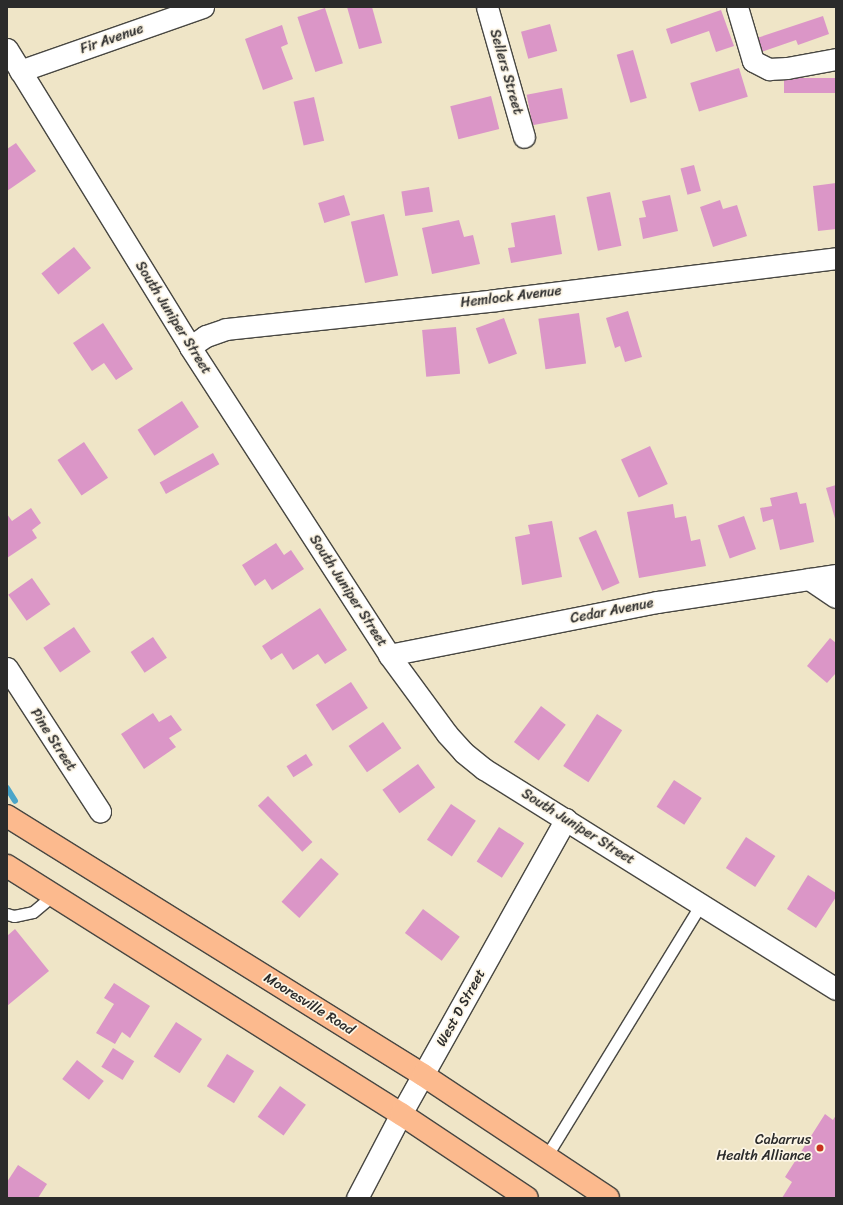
<!DOCTYPE html>
<html>
<head>
<meta charset="utf-8">
<style>
  body { margin:0 }
  #map { position:relative; width:843px; height:1205px; overflow:hidden; background:#efe5c7; font-family:Sriracha,sans-serif }
  div>[style] { position:absolute }
  [style*='--x'] { left:calc(var(--x)*1px); top:calc(var(--y)*1px); width:calc(var(--w)*1px); rotate:calc(var(--a)*1deg) }
  .stream>* { height:6px; margin:-3px; padding:0 3px; transform-origin:3px; border-radius:3px; background:#4ba5c9 }
  .building>* { inset:0; background:#db96c7; transform-origin:0 0 }
  .roads { filter:drop-shadow(1px 0 #484742) drop-shadow(-1px 0 #484742) drop-shadow(0 1px #484742) drop-shadow(0 -1px #484742) }
  .service>* { height:11px; margin:-5.5px; padding:0 5.5px; transform-origin:5.5px; border-radius:5.5px; background:#fff }
  .minor>* { height:21px; margin:-10.5px; padding:0 10.5px; transform-origin:10.5px; border-radius:10.5px; background:#fff }
  .primary>* { height:22px; margin:-11px; padding:0 11px; transform-origin:11px; border-radius:11px; background:#fcba8e }
  .dots>* { width:11px; height:11px; translate:-50% -50%; box-sizing:border-box; border:2px solid #fcf5e5; border-radius:50% }
  span { translate:-50% -50%; white-space:nowrap; text-align:center; line-height:1.15; -webkit-text-stroke:3.5px #fcf5e5; paint-order:stroke }
  .street-label { font-size:14px; color:#2b2b2b }
  .poi-label { font-size:14px; color:#2b2b2b }
  .right { translate:-100% -50%; text-align:right }
  .frame { position:absolute; inset:0; border:8px solid #2b2b2b; pointer-events:none }
</style>
</head>
<body>
<div id="map">
  <div class="stream">
    <i style="--x:7;--y:788;--w:15;--a:58"></i>
  </div>
  <div class="building">
    <i style="clip-path:polygon(347px 7px,372px 7px,382px 43px,359px 49px)"></i>
    <i style="left:325px;top:8px;width:58px;height:29px;rotate:72deg"></i>
    <i style="clip-path:polygon(721px 10px,734px 46px,716px 52px,709px 31px,671px 44px,666px 29px)"></i>
    <i style="clip-path:polygon(823px 16px,829px 34px,798px 45px,796px 40px,761px 52px,757px 38px)"></i>
    <i style="left:550px;top:24px;width:28px;height:30px;rotate:75deg"></i>
    <i style="clip-path:polygon(282px 25px,288px 44px,281px 47px,293px 79px,263px 90px,245px 39px)"></i>
    <i style="left:633px;top:50px;width:50px;height:17px;rotate:74deg"></i>
    <i style="left:739px;top:68px;width:30px;height:51px;rotate:73deg"></i>
    <i style="left:836px;top:78px;width:15px;height:52px;rotate:90deg"></i>
    <i style="left:562px;top:88px;width:31px;height:36px;rotate:79deg"></i>
    <i style="left:491px;top:96px;width:34px;height:42px;rotate:76deg"></i>
    <i style="left:314px;top:97px;width:45px;height:21px;rotate:77deg"></i>
    <i style="clip-path:polygon(16px 143px,36px 171px,7px 191px,7px 149px)"></i>
    <i style="left:694px;top:165px;width:27px;height:14px;rotate:75deg"></i>
    <i style="clip-path:polygon(836px 183px,836px 229px,818px 231px,813px 186px)"></i>
    <i style="left:429px;top:187px;width:25px;height:28px;rotate:81deg"></i>
    <i style="left:610px;top:192px;width:55px;height:24px;rotate:78deg"></i>
    <i style="left:344px;top:195px;width:21px;height:27px;rotate:73deg"></i>
    <i style="clip-path:polygon(670px 195px,678px 231px,643px 239px,639px 218px,646px 217px,642px 201px)"></i>
    <i style="clip-path:polygon(720px 200px,723px 209px,737px 205px,747px 236px,713px 247px,700px 207px)"></i>
    <i style="left:384px;top:214px;width:63px;height:34px;rotate:77deg"></i>
    <i style="clip-path:polygon(555px 215px,562px 254px,511px 263px,508px 248px,515px 247px,511px 223px)"></i>
    <i style="clip-path:polygon(459px 220px,464px 237px,473px 235px,480px 264px,432px 274px,422px 228px)"></i>
    <i style="left:74px;top:247px;width:27px;height:42px;rotate:51deg"></i>
    <i style="clip-path:polygon(628px 311px,642px 357px,625px 362px,620px 346px,615px 348px,606px 318px)"></i>
    <i style="left:579px;top:313px;width:51px;height:41px;rotate:82deg"></i>
    <i style="left:504px;top:318px;width:38px;height:30px;rotate:70deg"></i>
    <i style="clip-path:polygon(103px 323px,133px 369px,116px 380px,104px 363px,92px 371px,73px 343px)"></i>
    <i style="left:456px;top:327px;width:47px;height:34px;rotate:85deg"></i>
    <i style="left:182px;top:401px;width:31px;height:53px;rotate:57deg"></i>
    <i style="left:84px;top:442px;width:43px;height:32px;rotate:56deg"></i>
    <i style="left:650px;top:446px;width:42px;height:32px;rotate:65deg"></i>
    <i style="left:213px;top:453px;width:13px;height:61px;rotate:61deg"></i>
    <i style="clip-path:polygon(836px 485px,836px 522px,826px 488px)"></i>
    <i style="clip-path:polygon(797px 492px,800px 504px,806px 503px,814px 542px,780px 550px,773px 519px,763px 522px,760px 508px,772px 506px,770px 498px)"></i>
    <i style="clip-path:polygon(673px 504px,675px 518px,686px 516px,691px 541px,700px 539px,706px 566px,639px 578px,627px 512px)"></i>
    <i style="clip-path:polygon(31px 508px,41px 523px,32px 530px,37px 538px,7px 558px,7px 514px,12px 521px)"></i>
    <i style="left:744px;top:516px;width:35px;height:28px;rotate:70deg"></i>
    <i style="clip-path:polygon(552px 521px,562px 577px,522px 585px,515px 537px,530px 534px,528px 525px)"></i>
    <i style="left:596px;top:530px;width:58px;height:19px;rotate:66deg"></i>
    <i style="clip-path:polygon(276px 543px,284px 555px,291px 550px,304px 569px,272px 590px,265px 579px,255px 586px,242px 565px)"></i>
    <i style="left:32px;top:578px;width:32px;height:29px;rotate:55deg"></i>
    <i style="clip-path:polygon(320px 608px,347px 650px,325px 664px,318px 654px,293px 670px,282px 653px,271px 660px,262px 646px)"></i>
    <i style="left:74px;top:627px;width:30px;height:37px;rotate:56deg"></i>
    <i style="left:153px;top:637px;width:25px;height:27px;rotate:56deg"></i>
    <i style="clip-path:polygon(830px 638px,836px 643px,836px 673px,827px 683px,807px 666px)"></i>
    <i style="left:351px;top:682px;width:31px;height:42px;rotate:57deg"></i>
    <i style="left:541px;top:706px;width:31px;height:45px;rotate:37deg"></i>
    <i style="clip-path:polygon(153px 713px,159px 722px,171px 715px,182px 730px,169px 738px,176px 747px,144px 769px,121px 734px)"></i>
    <i style="left:597px;top:714px;width:30px;height:62px;rotate:33deg"></i>
    <i style="left:383px;top:722px;width:32px;height:42px;rotate:55deg"></i>
    <i style="left:306px;top:754px;width:13px;height:23px;rotate:58deg"></i>
    <i style="left:418px;top:764px;width:29px;height:44px;rotate:54deg"></i>
    <i style="left:674px;top:780px;width:33px;height:32px;rotate:33deg"></i>
    <i style="left:268px;top:796px;width:64px;height:14px;rotate:46deg"></i>
    <i style="left:451px;top:804px;width:30px;height:43px;rotate:34deg"></i>
    <i style="left:499px;top:827px;width:30px;height:41px;rotate:33deg"></i>
    <i style="left:746px;top:837px;width:35px;height:37px;rotate:33deg"></i>
    <i style="left:321px;top:858px;width:24px;height:59px;rotate:42deg"></i>
    <i style="clip-path:polygon(808px 875px,836px 893px,836px 897px,816px 928px,787px 909px)"></i>
    <i style="left:423px;top:909px;width:46px;height:30px;rotate:37deg"></i>
    <i style="clip-path:polygon(15px 929px,49px 971px,7px 1006px,7px 936px)"></i>
    <i style="clip-path:polygon(114px 983px,150px 1006px,130px 1038px,122px 1032px,115px 1044px,96px 1033px,114px 1004px,104px 998px)"></i>
    <i style="left:176px;top:1022px;width:31px;height:41px;rotate:33deg"></i>
    <i style="left:113px;top:1048px;width:25px;height:22px;rotate:32deg"></i>
    <i style="left:227px;top:1054px;width:32px;height:38px;rotate:32deg"></i>
    <i style="left:77px;top:1060px;width:34px;height:24px;rotate:38deg"></i>
    <i style="left:280px;top:1086px;width:32px;height:38px;rotate:36deg"></i>
    <i style="clip-path:polygon(825px 1114px,833px 1120px,836px 1115px,836px 1198px,782px 1198px,792px 1182px,785px 1177px)"></i>
    <i style="clip-path:polygon(18px 1165px,47px 1184px,38px 1198px,7px 1198px,7px 1182px)"></i>
  </div>
  <div class="roads">
    <div class="service">
      <i style="--x:7;--y:914;--w:7;--a:16"></i>
      <i style="--x:14;--y:916;--w:19;--a:-12"></i>
      <i style="--x:33;--y:912;--w:26;--a:-40"></i>
      <i style="--x:546;--y:1157;--w:297;--a:-58.5"></i>
    </div>
    <div class="minor">
      <i style="--x:487;--y:7;--w:135;--a:74.1"></i>
      <i style="--x:737;--y:7;--w:56;--a:73.5"></i>
      <i style="--x:753;--y:61;--w:18;--a:27"></i>
      <i style="--x:769;--y:69;--w:18;--a:-3"></i>
      <i style="--x:787;--y:68;--w:50;--a:-10.4"></i>
      <i style="--x:7;--y:49;--w:350;--a:58.4"></i>
      <i style="--x:190;--y:347;--w:367;--a:57.1"></i>
      <i style="--x:389;--y:655;--w:98;--a:53.7"></i>
      <i style="--x:447;--y:734;--w:24;--a:48"></i>
      <i style="--x:463;--y:752;--w:27;--a:39"></i>
      <i style="--x:484;--y:769;--w:415;--a:32"></i>
      <i style="--x:20;--y:71;--w:194;--a:-19.3"></i>
      <i style="--x:190;--y:347;--w:19;--a:-35"></i>
      <i style="--x:206;--y:336;--w:21;--a:-19"></i>
      <i style="--x:226;--y:329;--w:272;--a:-6.1"></i>
      <i style="--x:496;--y:300;--w:343;--a:-7"></i>
      <i style="--x:809;--y:579;--w:32;--a:34"></i>
      <i style="--x:389;--y:655;--w:273;--a:-11.2"></i>
      <i style="--x:657;--y:602;--w:181;--a:-8.6"></i>
      <i style="--x:7;--y:668;--w:171;--a:57"></i>
      <i style="--x:357;--y:1198;--w:95;--a:-62.4"></i>
      <i style="--x:401;--y:1114;--w:338;--a:-60.8"></i>
    </div>
    <div class="primary">
      <i style="--x:7;--y:816;--w:490;--a:31.9"></i>
      <i style="--x:423;--y:1075;--w:222;--a:33.6"></i>
      <i style="--x:7;--y:866;--w:466;--a:32.2"></i>
      <i style="--x:401;--y:1114;--w:151;--a:33.7"></i>
    </div>
  </div>
  <div class="dots">
    <i style="left:820px;top:1148px;background:#c8321e"></i>
  </div>
  <div class="street-label">
    <span style="left:112px;top:39px;rotate:-19deg">Fir Avenue</span>
    <span style="left:506px;top:72px;rotate:74deg">Sellers Street</span>
    <span style="left:511px;top:297px;rotate:-7deg">Hemlock Avenue</span>
    <span style="left:173px;top:318px;rotate:58deg">South Juniper Street</span>
    <span style="left:348px;top:591px;rotate:57deg">South Juniper Street</span>
    <span style="left:612px;top:611px;rotate:-11deg">Cedar Avenue</span>
    <span style="left:53px;top:740px;rotate:57deg">Pine Street</span>
    <span style="left:578px;top:827px;rotate:32deg">South Juniper Street</span>
    <span style="left:309px;top:1004px;rotate:32deg">Mooresville Road</span>
    <span style="left:461px;top:1008px;rotate:-61deg">West D Street</span>
  </div>
  <div class="poi-label">
    <span class="right" style="left:811px;top:1148px">Cabarrus<br>Health Alliance</span>
  </div>
  <div class="frame"></div>
</div>
</body>
</html>
